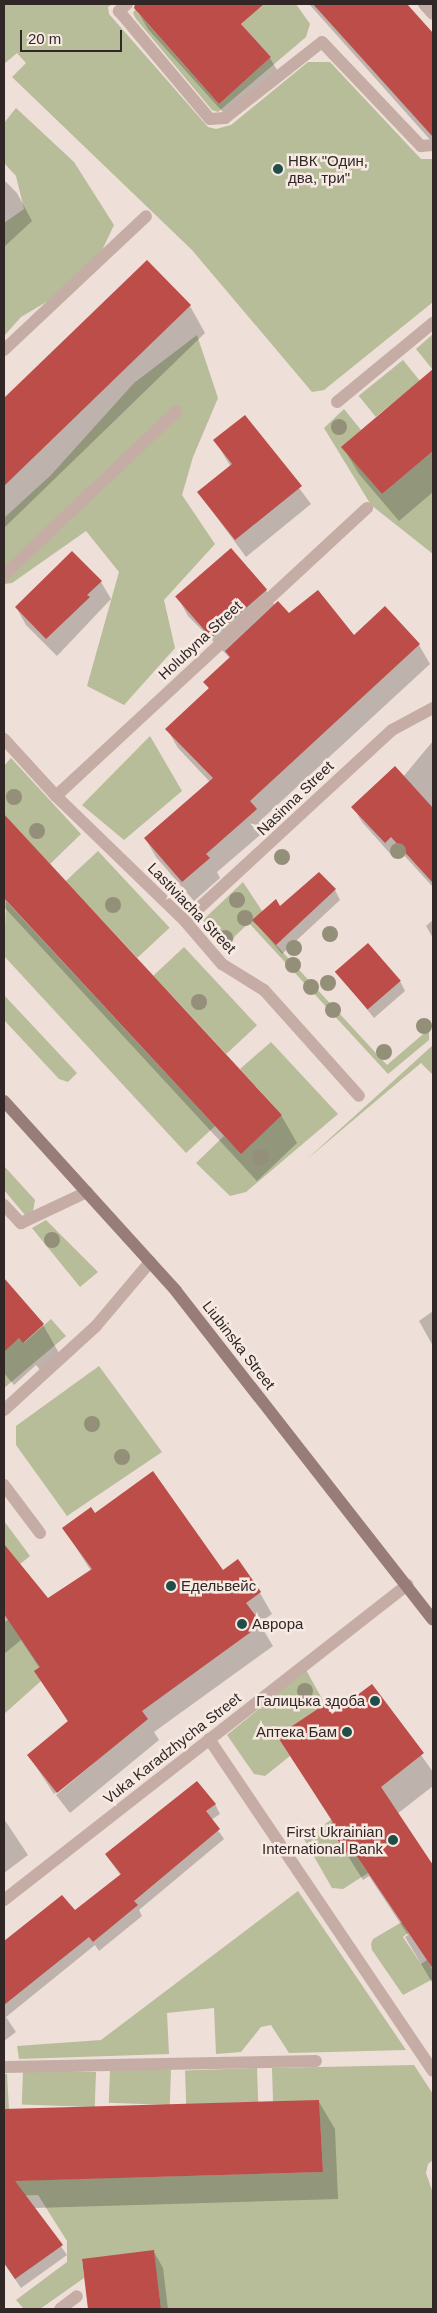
<!DOCTYPE html>
<html>
<head>
<meta charset="utf-8">
<style>
  body { margin:0 }
  #map { position:relative; width:437px; height:2313px; overflow:hidden; background:#eedfd8; font-family:Arial,sans-serif }
  div>[style] { position:absolute }
  [style*='--x'] { left:calc(var(--x)*1px); top:calc(var(--y)*1px); width:calc(var(--w)*1px); rotate:calc(var(--a)*1deg) }
  .green>* { inset:0; background:#b7bc99; transform-origin:0 0 }
  .shadow>* { inset:0; background:#0003 }
  .building>* { inset:0; background:#bc4d48; transform-origin:0 0 }
  .lane>* { height:12px; margin:-6px; padding:0 6px; transform-origin:6px; border-radius:6px; background:#c5ada5 }
  .street>* { height:12px; margin:-6px; padding:0 6px; transform-origin:6px; border-radius:6px; background:#c5ada5 }
  .secondary>* { height:12px; margin:-6px; padding:0 6px; transform-origin:6px; border-radius:6px; background:#987c77 }
  .trees>* { width:16px; height:16px; margin:-8px; border-radius:50%; background:#938f79 }
  .dots>* { width:14px; height:14px; translate:-50% -50%; box-sizing:border-box; border:2px solid #f7eae3; border-radius:50% }
  span { translate:-50% -50%; white-space:nowrap; text-align:center; line-height:1.15; -webkit-text-stroke:5px #f7eae3; paint-order:stroke }
  .poi-label { font-size:15px; color:#312726 }
  .left { translate:0 -50%; text-align:left }
  .right { translate:-100% -50%; text-align:right }
  .street-label { font-size:15px; color:#312726 }
  .frame { position:absolute; inset:0; border:5px solid #312726; pointer-events:none }
  .scale { position:absolute; left:20px; top:30px; width:102px; height:22px; box-sizing:border-box; border:2px solid #312726; border-top:0; padding-left:6px; font-size:15px; line-height:18px; white-space:nowrap; color:#312726; -webkit-text-stroke:4px #f7eae3; paint-order:stroke }
</style>
</head>
<body>
<div id="map">
  <div class="green">
    <i style="clip-path:polygon(4px 4px,112px 4px,108px 7px,109px 14px,208px 127px,216px 129px,231px 125px,308px 62px,330px 62px,421px 159px,433px 159px,433px 302px,324px 390px,312px 392px,192px 250px,12px 77px,26px 63px,17px 53px,4px 64px)"></i>
    <i style="clip-path:polygon(139px 4px,146px 4px,137px 12px,219px 104px,271px 57px,241px 24px,264px 4px,296px 4px,310px 24px,306px 37px,218px 112px,212px 110px,136px 19px,133px 13px)"></i>
    <i style="clip-path:polygon(16px 108px,74px 162px,114px 225px,90px 276px,21px 317px,4px 336px,4px 223px,24px 209px,16px 176px,4px 163px,4px 123px)"></i>
    <i style="clip-path:polygon(433px 334px,433px 370px,416px 349px)"></i>
    <i style="clip-path:polygon(197px 335px,218px 398px,193px 457px,182px 495px,215px 544px,164px 600px,175px 648px,124px 705px,87px 686px,119px 572px,86px 531px,12px 583px,4px 584px,4px 518px,51px 475px,134px 383px)"></i>
    <i style="left:403px;top:360px;width:27px;height:57px;rotate:51deg"></i>
    <i style="clip-path:polygon(344px 409px,361px 430px,342px 447px,382px 494px,433px 451px,433px 554px,371px 505px,324px 428px)"></i>
    <i style="clip-path:polygon(150px 736px,182px 791px,124px 840px,82px 805px)"></i>
    <i style="clip-path:polygon(11px 758px,81px 834px,50px 864px,4px 814px,4px 766px)"></i>
    <i style="left:98px;top:851px;width:105px;height:44px;rotate:47deg"></i>
    <i style="clip-path:polygon(243px 882px,272px 926px,266px 934px,387px 1065px,429px 1029px,429px 1040px,388px 1074px,249px 923px,235px 936px,228px 950px,224px 949px,202px 926px,203px 920px)"></i>
    <i style="clip-path:polygon(6px 901px,215px 1126px,186px 1153px,4px 956px)"></i>
    <i style="left:184px;top:947px;width:107px;height:42px;rotate:47deg"></i>
    <i style="clip-path:polygon(4px 995px,77px 1073px,68px 1082px,59px 1079px,4px 1020px)"></i>
    <i style="clip-path:polygon(271px 1042px,338px 1114px,246px 1192px,230px 1196px,196px 1163px,224px 1136px,241px 1153px,282px 1115px,240px 1069px)"></i>
    <i style="clip-path:polygon(433px 1045px,433px 1075px,421px 1063px,306px 1160px)"></i>
    <i style="clip-path:polygon(4px 1166px,35px 1200px,33px 1211px,25px 1215px,4px 1190px)"></i>
    <i style="clip-path:polygon(46px 1220px,98px 1272px,80px 1287px,32px 1228px)"></i>
    <i style="clip-path:polygon(51px 1319px,66px 1336px,4px 1388px,4px 1352px,19px 1338px,24px 1343px)"></i>
    <i style="clip-path:polygon(99px 1366px,162px 1452px,67px 1516px,16px 1445px,16px 1426px)"></i>
    <i style="clip-path:polygon(4px 1521px,30px 1556px,20px 1564px,4px 1544px)"></i>
    <i style="clip-path:polygon(10px 1618px,40px 1667px,41px 1681px,4px 1714px,4px 1623px)"></i>
    <i style="clip-path:polygon(306px 1670px,325px 1704px,277px 1736px,290px 1756px,265px 1776px,254px 1774px,227px 1735px)"></i>
    <i style="clip-path:polygon(332px 1819px,333px 1821px,328px 1826px,346px 1853px,352px 1849px,368px 1873px,343px 1889px,332px 1888px,304px 1839px)"></i>
    <i style="clip-path:polygon(298px 1891px,406px 2050px,289px 2053px,271px 2025px,261px 2027px,241px 2052px,216px 2054px,214px 2008px,167px 2013px,169px 2054px,19px 2059px,17px 2046px,101px 2040px)"></i>
    <i style="clip-path:polygon(402px 1922px,408px 1933px,403px 1937px,421px 1964px,427px 1960px,433px 1971px,433px 1979px,403px 1995px,372px 1950px,371px 1944px,373px 1939px)"></i>
    <i style="clip-path:polygon(414px 2065px,433px 2094px,433px 2160px,428px 2164px,426px 2173px,433px 2193px,433px 2309px,161px 2309px,154px 2251px,82px 2260px,84px 2278px,40px 2309px,24px 2309px,16px 2300px,67px 2262px,67px 2241px,38px 2195px,4px 2196px,4px 2181px,323px 2172px,319px 2101px,273px 2102px,272px 2068px)"></i>
    <i style="left:257px;top:2068px;width:34px;height:72px;rotate:88deg"></i>
    <i style="left:171px;top:2070px;width:35px;height:61px;rotate:92deg"></i>
    <i style="left:96px;top:2072px;width:35px;height:73px;rotate:92deg"></i>
    <i style="clip-path:polygon(4px 2074px,7px 2074px,9px 2110px,4px 2110px)"></i>
  </div>
  <div class="shadow">
    <i style="clip-path:polygon(148px 4px,222px 4px,270px 58px,280px 75px,230px 120px,148px 29px,138px 12px)"></i>
    <i style="clip-path:polygon(309px 4px,406px 4px,433px 35px,433px 143px)"></i>
    <i style="clip-path:polygon(4px 180px,17px 193px,32px 221px,4px 247px)"></i>
    <i style="clip-path:polygon(147px 261px,190px 306px,205px 333px,4px 528px,4px 399px)"></i>
    <i style="clip-path:polygon(433px 371px,433px 492px,399px 521px,359px 474px,343px 447px)"></i>
    <i style="clip-path:polygon(245px 416px,311px 504px,246px 557px,199px 493px,231px 467px,215px 441px)"></i>
    <i style="clip-path:polygon(231px 550px,266px 590px,275px 606px,288px 615px,353px 637px,385px 608px,419px 645px,430px 664px,261px 820px,267px 829px,217px 872px,220px 878px,194px 901px,156px 857px,145px 838px,210px 782px,178px 748px,167px 729px,209px 689px,205px 682px,230px 658px,188px 616px,178px 598px)"></i>
    <i style="clip-path:polygon(101px 582px,111px 599px,57px 656px,26px 625px,16px 607px)"></i>
    <i style="clip-path:polygon(433px 741px,433px 887px,401px 852px,394px 858px,362px 822px,353px 807px,403px 777px)"></i>
    <i style="clip-path:polygon(4px 816px,281px 1115px,297px 1143px,257px 1181px,4px 907px)"></i>
    <i style="clip-path:polygon(335px 890px,340px 900px,282px 954px,254px 920px)"></i>
    <i style="clip-path:polygon(433px 920px,433px 938px,426px 926px)"></i>
    <i style="clip-path:polygon(337px 972px,400px 981px,405px 991px,374px 1018px)"></i>
    <i style="clip-path:polygon(4px 1280px,43px 1325px,59px 1353px,40px 1370px,36px 1365px,14px 1385px,4px 1373px)"></i>
    <i style="clip-path:polygon(433px 1311px,433px 1346px,419px 1321px)"></i>
    <i style="clip-path:polygon(95px 1514px,222px 1571px,260px 1593px,272px 1614px,259px 1623px,273px 1646px,154px 1732px,159px 1740px,70px 1813px,56px 1795px,148px 1717px,54px 1794px,29px 1756px,68px 1722px,36px 1671px,40px 1669px,21px 1640px,4px 1654px,4px 1546px,48px 1600px,91px 1571px,64px 1529px)"></i>
    <i style="clip-path:polygon(372px 1686px,433px 1772px,433px 1786px,397px 1814px,433px 1868px,433px 1984px,405px 1937px,408px 1935px,369px 1876px,363px 1880px,346px 1853px,330px 1826px,333px 1823px,278px 1736px,332px 1716px)"></i>
    <i style="clip-path:polygon(215px 1804px,220px 1814px,211px 1820px,224px 1839px,139px 1910px,142px 1916px,99px 1951px,95px 1945px,6px 2017px,16px 2032px,4px 2041px,4px 1944px,62px 1896px,74px 1912px,121px 1876px,106px 1855px)"></i>
    <i style="clip-path:polygon(4px 1819px,28px 1855px,4px 1873px)"></i>
    <i style="clip-path:polygon(319px 2102px,335px 2129px,338px 2199px,34px 2208px,67px 2255px,21px 2288px,4px 2263px,4px 2218px,18px 2208px,4px 2209px,4px 2111px)"></i>
    <i style="clip-path:polygon(154px 2252px,163px 2268px,168px 2309px,89px 2309px,84px 2260px)"></i>
  </div>
  <div class="building">
    <i style="clip-path:polygon(135px 4px,264px 4px,241px 24px,271px 57px,219px 104px,134px 8px)"></i>
    <i style="clip-path:polygon(313px 4px,407px 4px,433px 33px,433px 137px)"></i>
    <i style="clip-path:polygon(147px 260px,191px 305px,4px 486px,4px 398px)"></i>
    <i style="clip-path:polygon(433px 369px,433px 451px,382px 494px,341px 447px)"></i>
    <i style="clip-path:polygon(245px 415px,302px 486px,235px 540px,197px 492px,232px 464px,213px 440px)"></i>
    <i style="left:231px;top:548px;width:55px;height:74px;rotate:49deg"></i>
    <i style="clip-path:polygon(72px 551px,102px 581px,87px 595px,90px 597px,46px 639px,15px 607px)"></i>
    <i style="clip-path:polygon(318px 590px,354px 635px,385px 606px,420px 644px,250px 801px,257px 809px,206px 854px,210px 858px,182px 882px,144px 838px,213px 778px,165px 729px,209px 688px,203px 682px,230px 657px,225px 651px,278px 601px,289px 613px)"></i>
    <i style="clip-path:polygon(395px 766px,433px 808px,433px 883px,391px 837px,385px 843px,351px 807px)"></i>
    <i style="clip-path:polygon(4px 814px,282px 1115px,241px 1154px,4px 898px)"></i>
    <i style="clip-path:polygon(319px 872px,336px 889px,276px 945px,252px 920px,276px 899px,280px 906px)"></i>
    <i style="left:368px;top:943px;width:50px;height:44px;rotate:49deg"></i>
    <i style="clip-path:polygon(4px 1278px,44px 1324px,23px 1343px,19px 1338px,4px 1352px)"></i>
    <i style="clip-path:polygon(153px 1471px,223px 1570px,238px 1559px,261px 1592px,246px 1603px,262px 1624px,142px 1711px,148px 1719px,57px 1793px,27px 1755px,68px 1721px,34px 1671px,40px 1667px,4px 1614px,4px 1544px,48px 1598px,92px 1569px,62px 1528px,91px 1507px,95px 1513px)"></i>
    <i style="clip-path:polygon(372px 1684px,424px 1753px,381px 1787px,433px 1865px,433px 1969px,352px 1849px,346px 1853px,328px 1825px,333px 1822px,277px 1736px,325px 1704px,332px 1714px)"></i>
    <i style="clip-path:polygon(197px 1781px,216px 1804px,206px 1811px,220px 1829px,134px 1901px,138px 1905px,93px 1942px,89px 1937px,4px 2005px,4px 1941px,62px 1895px,75px 1910px,121px 1874px,105px 1854px)"></i>
    <i style="clip-path:polygon(319px 2100px,323px 2172px,15px 2181px,63px 2245px,15px 2279px,4px 2263px,4px 2109px)"></i>
    <i style="clip-path:polygon(154px 2250px,161px 2309px,88px 2309px,82px 2259px)"></i>
  </div>
  <div class="lane">
    <i style="--x:127;--y:4;--w:11;--a:139"></i>
    <i style="--x:119;--y:11;--w:141;--a:49.9"></i>
    <i style="--x:210;--y:119;--w:15;--a:-4"></i>
    <i style="--x:225;--y:118;--w:123;--a:-38.1"></i>
    <i style="--x:322;--y:42;--w:144;--a:46.4"></i>
    <i style="--x:421;--y:146;--w:12;--a:-5"></i>
    <i style="--x:424;--y:4;--w:13;--a:48"></i>
    <i style="--x:4;--y:350;--w:195;--a:-43.3"></i>
    <i style="--x:337;--y:402;--w:124;--a:-39.5"></i>
    <i style="--x:4;--y:575;--w:238;--a:-43.5"></i>
    <i style="--x:56;--y:796;--w:424;--a:-42.8"></i>
    <i style="--x:185;--y:921;--w:282;--a:-42.7"></i>
    <i style="--x:392;--y:730;--w:47;--a:-28.2"></i>
    <i style="--x:4;--y:1205;--w:25;--a:47"></i>
    <i style="--x:21;--y:1223;--w:73;--a:-25.2"></i>
    <i style="--x:4;--y:1410;--w:125;--a:-42.4"></i>
    <i style="--x:96;--y:1326;--w:84;--a:-49.8"></i>
    <i style="--x:4;--y:1485;--w:60;--a:53.1"></i>
    <i style="--x:209;--y:1739;--w:400;--a:56"></i>
    <i style="--x:4;--y:2067;--w:312;--a:-1.1"></i>
    <i style="--x:60;--y:2309;--w:21;--a:-37"></i>
  </div>
  <div class="street">
    <i style="--x:4;--y:739;--w:77;--a:47.6"></i>
    <i style="--x:56;--y:796;--w:180;--a:44.1"></i>
    <i style="--x:185;--y:921;--w:57;--a:49.3"></i>
    <i style="--x:222;--y:964;--w:49;--a:31.8"></i>
    <i style="--x:264;--y:990;--w:142;--a:48.1"></i>
    <i style="--x:4;--y:1900;--w:512;--a:-38.01"></i>
  </div>
  <div class="secondary">
    <i style="--x:4;--y:1101;--w:256;--a:47.8"></i>
    <i style="--x:176;--y:1291;--w:417;--a:52"></i>
  </div>
  <div class="trees">
    <i style="left:339px;top:427px"></i>
    <i style="left:14px;top:797px"></i>
    <i style="left:37px;top:831px"></i>
    <i style="left:398px;top:851px"></i>
    <i style="left:282px;top:857px"></i>
    <i style="left:237px;top:900px"></i>
    <i style="left:113px;top:905px"></i>
    <i style="left:245px;top:918px"></i>
    <i style="left:330px;top:934px"></i>
    <i style="left:225px;top:938px"></i>
    <i style="left:294px;top:948px"></i>
    <i style="left:293px;top:965px"></i>
    <i style="left:328px;top:983px"></i>
    <i style="left:311px;top:987px"></i>
    <i style="left:199px;top:1002px"></i>
    <i style="left:333px;top:1010px"></i>
    <i style="left:424px;top:1026px"></i>
    <i style="left:384px;top:1052px"></i>
    <i style="left:261px;top:1157px"></i>
    <i style="left:52px;top:1240px"></i>
    <i style="left:92px;top:1424px"></i>
    <i style="left:122px;top:1457px"></i>
    <i style="left:305px;top:1691px"></i>
  </div>
  <div class="dots">
    <i style="left:278px;top:169px;background:#1f4f48"></i>
    <i style="left:171px;top:1586px;background:#1f4f48"></i>
    <i style="left:242px;top:1624px;background:#1f4f48"></i>
    <i style="left:375px;top:1701px;background:#1f4f48"></i>
    <i style="left:347px;top:1732px;background:#1f4f48"></i>
    <i style="left:393px;top:1840px;background:#1f4f48"></i>
  </div>
  <div class="poi-label">
    <span class="left" style="left:288px;top:169px">НВК "Один,<br>два, три"</span>
    <span class="left" style="left:181px;top:1586px">Едельвейс</span>
    <span class="left" style="left:252px;top:1624px">Аврора</span>
    <span class="right" style="left:365px;top:1701px">Галицька здоба</span>
    <span class="right" style="left:337px;top:1732px">Аптека Бам</span>
    <span class="right" style="left:383px;top:1840px">First Ukrainian<br>International Bank</span>
  </div>
  <div class="street-label">
    <span style="left:200px;top:640px;rotate:-43deg">Holubyna Street</span>
    <span style="left:295px;top:798px;rotate:-44deg">Nasinna Street</span>
    <span style="left:192px;top:908px;rotate:46deg">Lastiviacha Street</span>
    <span style="left:239px;top:1345px;rotate:52deg">Liubinska Street</span>
    <span style="left:172px;top:1748px;rotate:-38deg">Vuka Karadzhycha Street</span>
  </div>
  <div class="frame"></div>
  <div class="scale">20 m</div>
</div>
</body>
</html>
